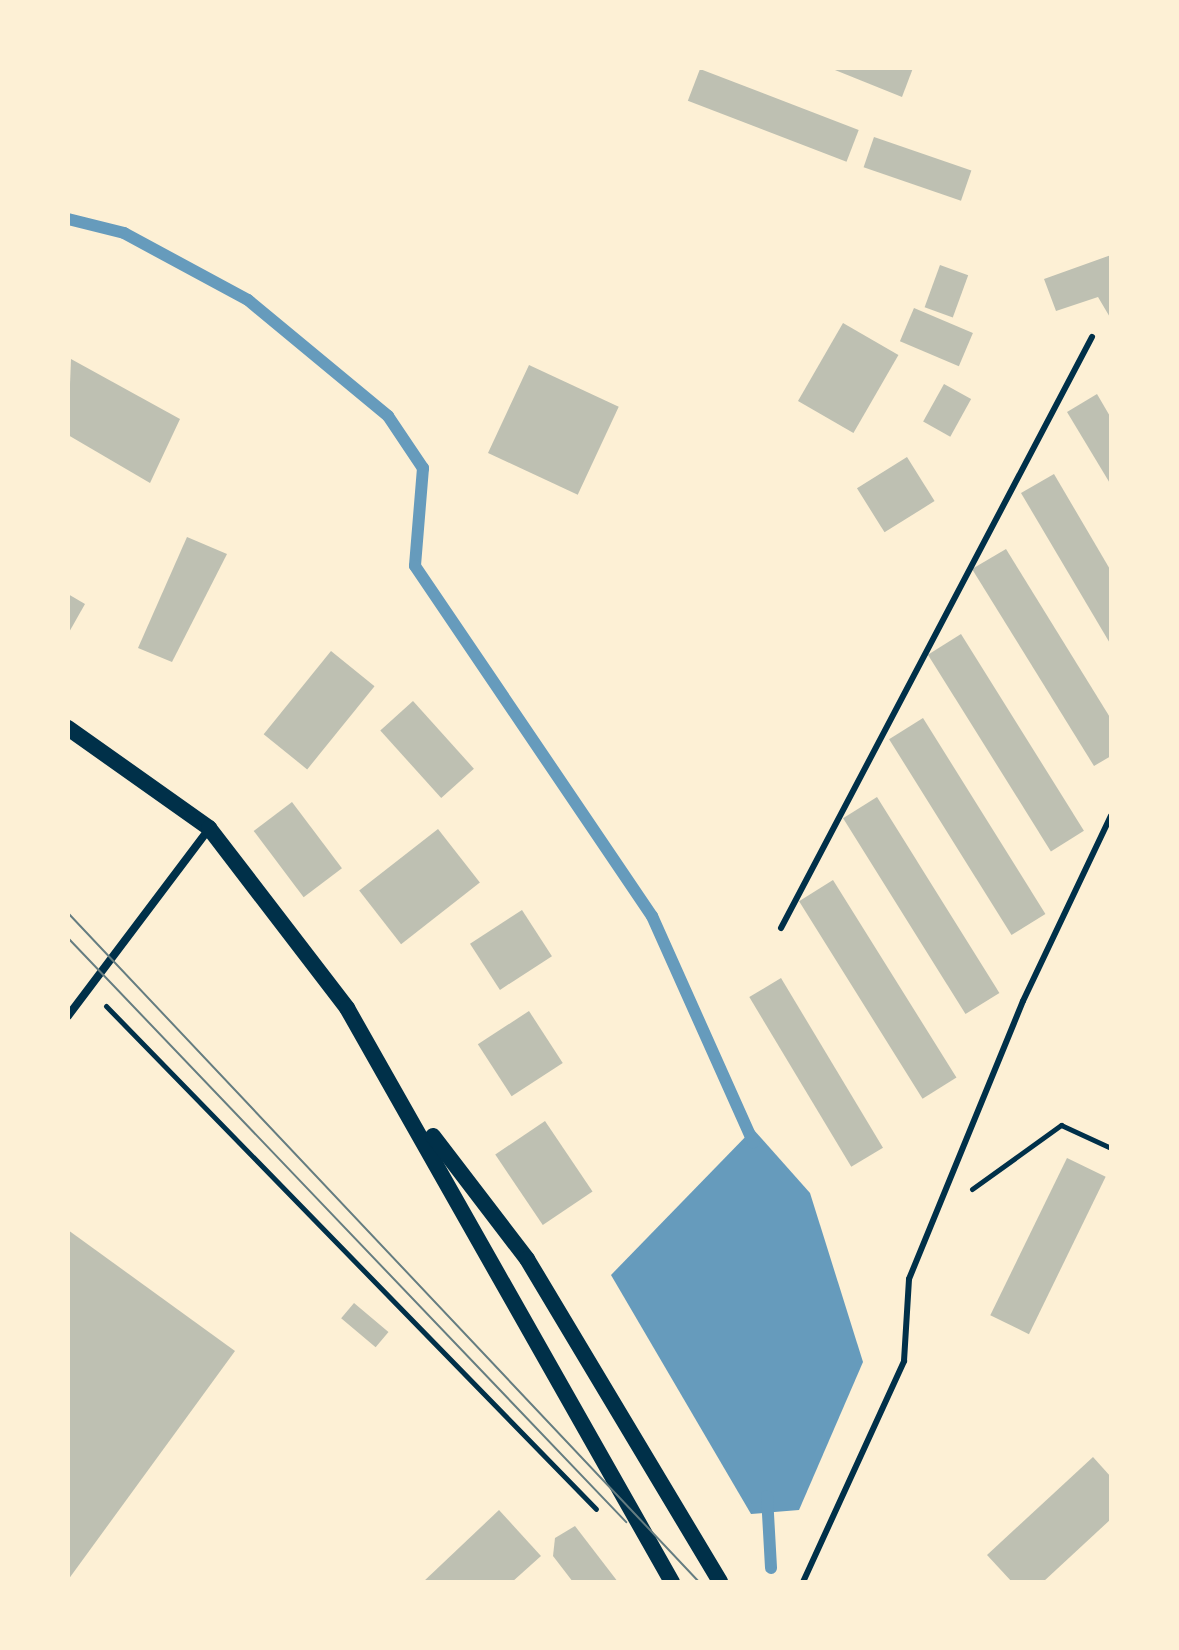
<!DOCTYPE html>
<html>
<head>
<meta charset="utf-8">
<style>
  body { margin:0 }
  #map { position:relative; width:1179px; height:1650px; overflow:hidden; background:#fdf0d5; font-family:"Source Sans 3",sans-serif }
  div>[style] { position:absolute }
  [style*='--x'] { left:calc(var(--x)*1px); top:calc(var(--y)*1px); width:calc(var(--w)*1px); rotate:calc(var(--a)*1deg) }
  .water>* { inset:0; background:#669bbc }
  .stream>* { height:12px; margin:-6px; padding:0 6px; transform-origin:6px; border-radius:6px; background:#669bbc }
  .building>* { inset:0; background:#bec0b2; transform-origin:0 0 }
  .path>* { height:5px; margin:-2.5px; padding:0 2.5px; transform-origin:2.5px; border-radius:2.5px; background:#003049 }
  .service>* { height:6px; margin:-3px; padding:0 3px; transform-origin:3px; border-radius:3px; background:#003049 }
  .minor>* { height:8px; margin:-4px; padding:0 4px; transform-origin:4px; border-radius:4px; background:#003049 }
  .secondary>* { height:16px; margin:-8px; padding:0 8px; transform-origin:8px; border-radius:8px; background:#003049 }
  .tram>* { height:2px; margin:-1px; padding:0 1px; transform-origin:1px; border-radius:1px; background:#657d81 }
  span { translate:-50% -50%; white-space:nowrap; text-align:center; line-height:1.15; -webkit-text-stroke:8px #fdf0d5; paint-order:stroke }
  .frame { position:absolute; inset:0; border:70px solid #fdf0d5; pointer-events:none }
</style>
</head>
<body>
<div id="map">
  <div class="water">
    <i style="clip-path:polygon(753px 1129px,810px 1193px,863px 1362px,799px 1510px,751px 1514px,611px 1275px)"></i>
  </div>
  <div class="stream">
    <i style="--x:68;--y:219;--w:58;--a:14"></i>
    <i style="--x:124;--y:233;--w:141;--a:28.4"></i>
    <i style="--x:248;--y:300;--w:182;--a:39.6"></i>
    <i style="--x:388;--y:416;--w:63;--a:56.1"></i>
    <i style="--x:423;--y:468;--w:98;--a:94.7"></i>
    <i style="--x:415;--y:566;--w:423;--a:55.9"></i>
    <i style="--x:652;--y:916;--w:248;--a:65.9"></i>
    <i style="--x:767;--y:1496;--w:72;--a:86.8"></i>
  </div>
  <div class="building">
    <i style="clip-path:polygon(830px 68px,913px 68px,902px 97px)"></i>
    <i style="left:700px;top:69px;width:170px;height:34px;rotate:21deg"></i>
    <i style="left:874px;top:137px;width:103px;height:32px;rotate:19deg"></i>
    <i style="clip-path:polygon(1111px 255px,1111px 319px,1098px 297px,1056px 311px,1044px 279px)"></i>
    <i style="left:940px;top:265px;width:30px;height:45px;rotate:20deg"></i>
    <i style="left:914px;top:308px;width:64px;height:36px;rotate:23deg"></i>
    <i style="left:843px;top:323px;width:64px;height:90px;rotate:30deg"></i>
    <i style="clip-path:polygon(71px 359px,180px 419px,150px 483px,68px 435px)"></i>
    <i style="left:529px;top:365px;width:99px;height:97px;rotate:25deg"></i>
    <i style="left:944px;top:384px;width:31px;height:43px;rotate:29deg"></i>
    <i style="clip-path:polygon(1097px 394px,1111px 418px,1111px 485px,1067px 412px)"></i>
    <i style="left:907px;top:457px;width:52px;height:59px;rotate:58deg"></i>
    <i style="clip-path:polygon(1054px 474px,1111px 571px,1111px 645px,1021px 493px)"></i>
    <i style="clip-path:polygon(187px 537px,227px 554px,172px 662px,138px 648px)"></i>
    <i style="clip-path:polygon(1006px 549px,1111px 719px,1111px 756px,1094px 766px,972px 569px)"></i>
    <i style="clip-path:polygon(68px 594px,85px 604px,68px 634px)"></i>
    <i style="left:961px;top:634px;width:232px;height:39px;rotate:58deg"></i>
    <i style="left:331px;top:651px;width:56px;height:107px;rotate:39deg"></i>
    <i style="left:413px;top:701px;width:91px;height:44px;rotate:48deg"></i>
    <i style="left:923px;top:718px;width:231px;height:40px;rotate:58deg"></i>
    <i style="left:877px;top:797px;width:231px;height:40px;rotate:58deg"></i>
    <i style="left:292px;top:802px;width:83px;height:48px;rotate:53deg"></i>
    <i style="left:438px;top:829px;width:68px;height:100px;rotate:52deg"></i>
    <i style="left:833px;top:880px;width:233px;height:40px;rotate:58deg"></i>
    <i style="left:522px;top:910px;width:55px;height:62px;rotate:57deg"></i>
    <i style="left:781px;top:978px;width:198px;height:37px;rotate:59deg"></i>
    <i style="left:529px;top:1011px;width:62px;height:61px;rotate:57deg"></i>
    <i style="left:545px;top:1121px;width:85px;height:60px;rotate:56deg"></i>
    <i style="left:1067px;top:1158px;width:43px;height:175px;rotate:26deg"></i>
    <i style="clip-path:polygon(68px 1230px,235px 1351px,68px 1580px)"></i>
    <i style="left:354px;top:1303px;width:45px;height:20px;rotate:40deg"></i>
    <i style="clip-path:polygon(1093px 1457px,1111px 1477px,1111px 1519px,1043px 1582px,1012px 1582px,987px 1555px)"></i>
    <i style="clip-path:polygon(499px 1510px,541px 1556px,512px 1582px,423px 1582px)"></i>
    <i style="clip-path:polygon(575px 1526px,618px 1582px,573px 1582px,553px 1556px,555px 1538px)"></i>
  </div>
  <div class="path">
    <i style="--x:106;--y:1006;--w:702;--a:45.75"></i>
    <i style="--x:972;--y:1189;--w:110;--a:-35.7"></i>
    <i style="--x:1061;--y:1125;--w:55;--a:24.7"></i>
  </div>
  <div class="service">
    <i style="--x:781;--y:928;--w:668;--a:-62.25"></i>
    <i style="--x:803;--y:1582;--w:243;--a:-65.4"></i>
    <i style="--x:904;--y:1361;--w:82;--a:-86.5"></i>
    <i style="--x:909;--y:1279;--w:300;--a:-67.7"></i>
    <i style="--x:1023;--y:1001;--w:205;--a:-64.6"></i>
  </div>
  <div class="minor">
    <i style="--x:68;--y:1016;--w:234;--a:-53"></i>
  </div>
  <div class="secondary">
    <i style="--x:68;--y:728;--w:173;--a:35.3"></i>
    <i style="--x:209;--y:828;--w:227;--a:52.5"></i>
    <i style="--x:347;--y:1008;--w:660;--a:60.48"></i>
    <i style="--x:433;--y:1136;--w:155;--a:52.6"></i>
    <i style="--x:527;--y:1259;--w:376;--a:59.1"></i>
  </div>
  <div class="tram">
    <i style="--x:68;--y:913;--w:920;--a:46.67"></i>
    <i style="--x:68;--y:938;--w:808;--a:46.3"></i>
  </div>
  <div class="frame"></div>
</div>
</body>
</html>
